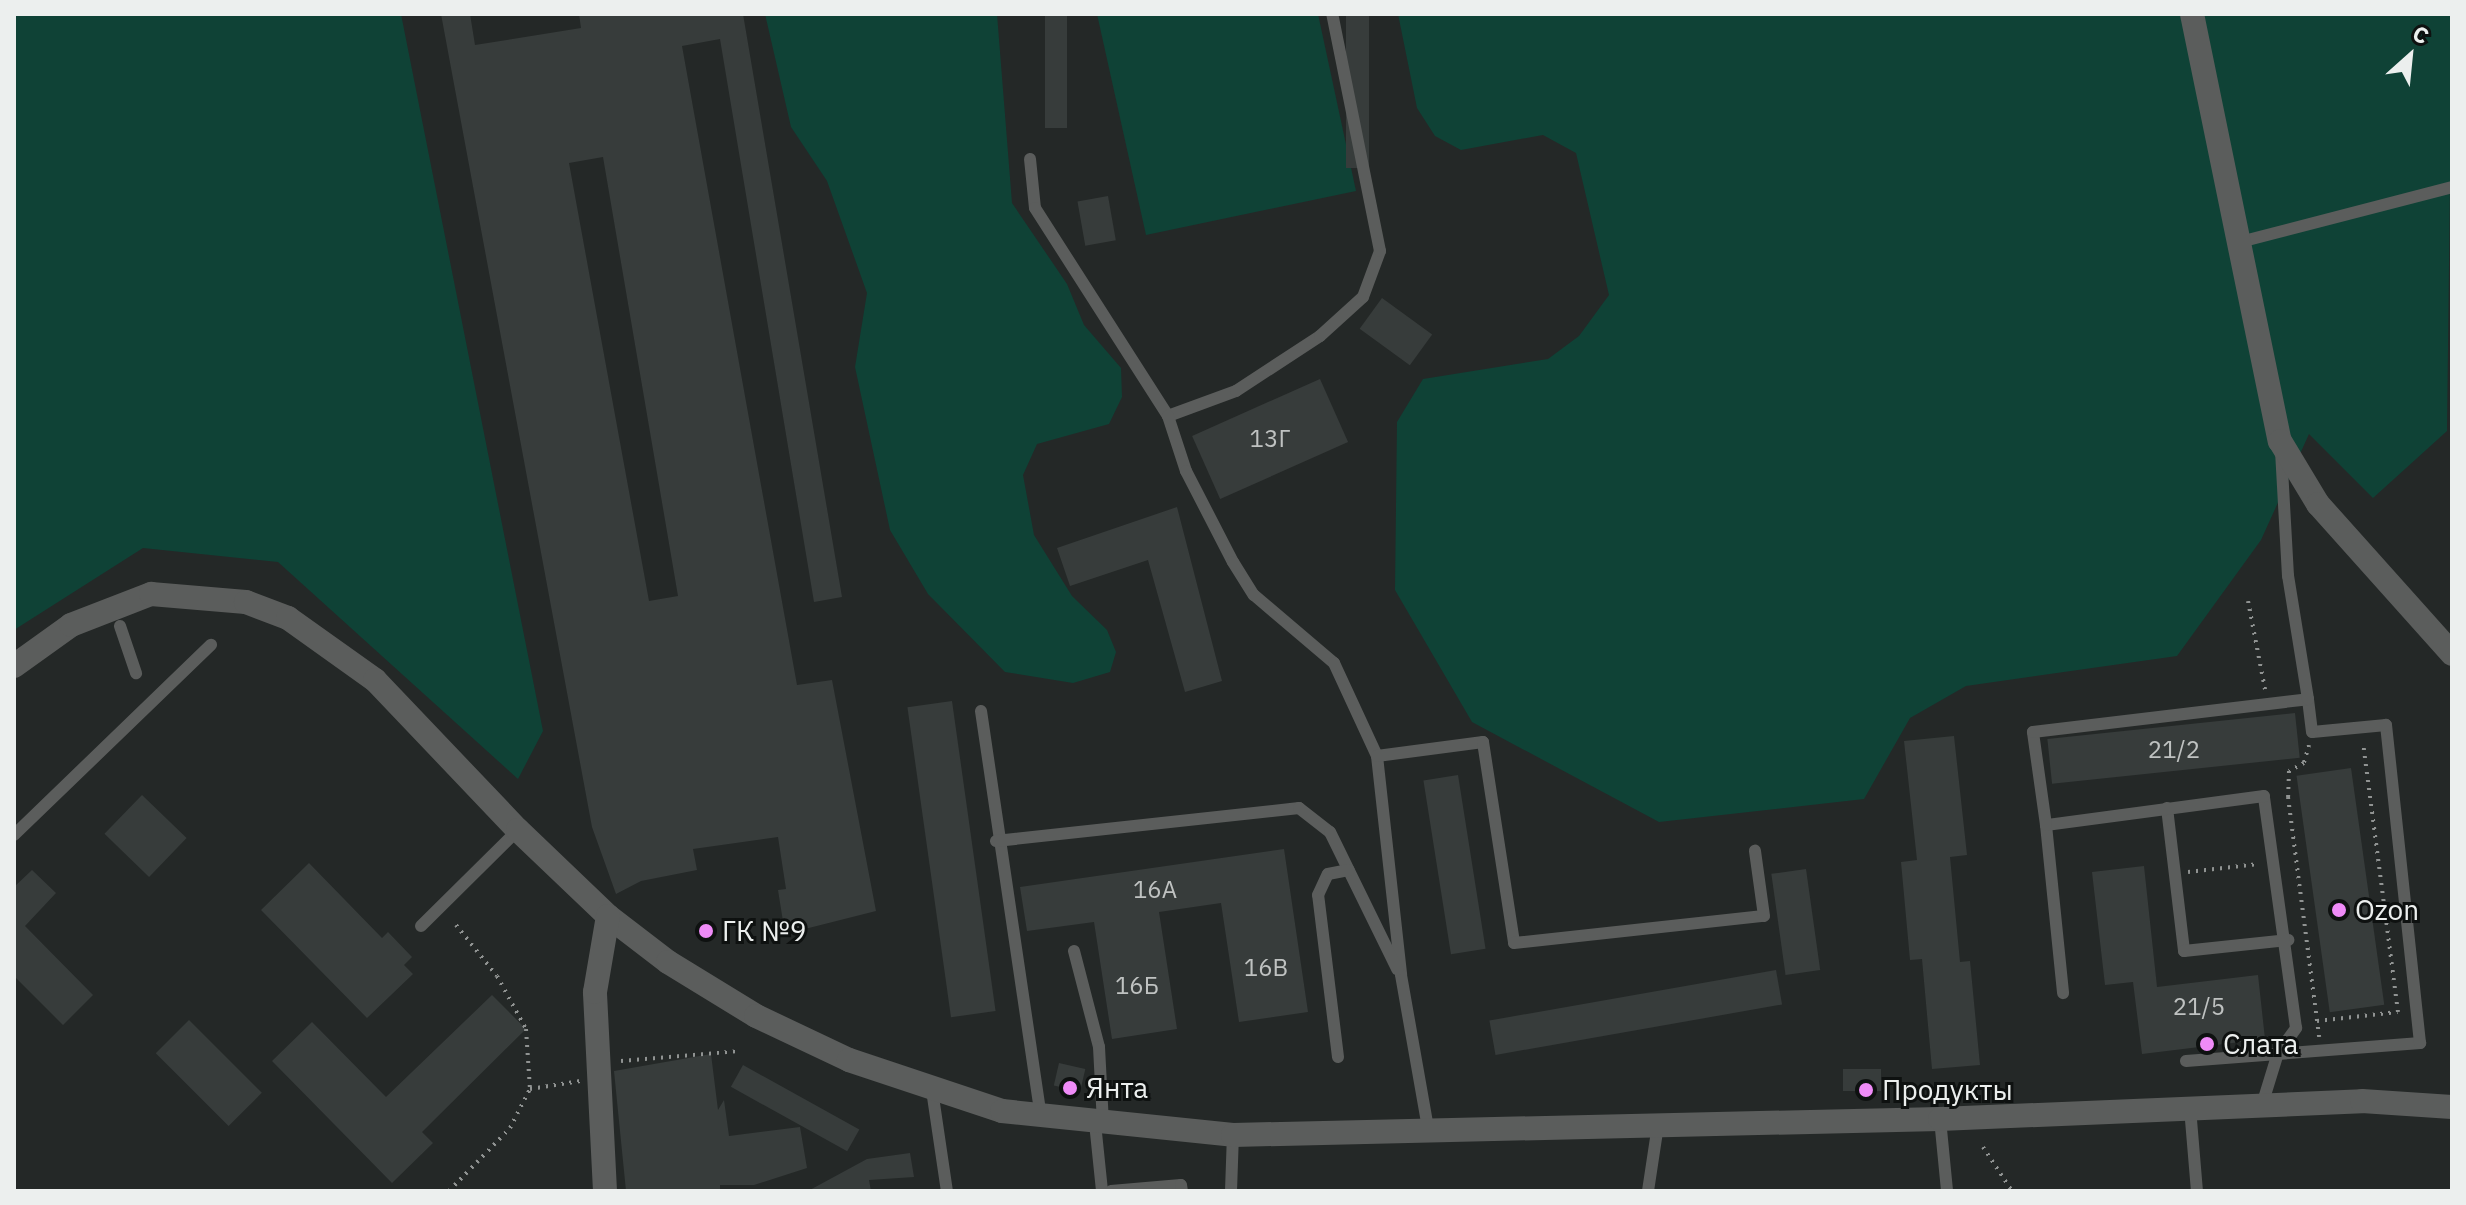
<!DOCTYPE html>
<html>
<head>
<meta charset="utf-8">
<style>
  body { margin:0 }
  #map { position:relative; width:2466px; height:1205px; overflow:hidden; background:#242827; font-family:"IBM Plex Sans",sans-serif }
  div>[style] { position:absolute }
  [style*='--x'] { left:calc(var(--x)*1px); top:calc(var(--y)*1px); width:calc(var(--w)*1px); rotate:calc(var(--a)*1deg) }
  .green>* { inset:0; background:#0f4236 }
  .building>* { inset:0; background:#373c3b; transform-origin:0 0 }
  .path>* { height:4px; margin-top:-2px; transform-origin:0; background:repeating-linear-gradient(90deg,#909392 0 2px,transparent 0 8px) }
  .lane>* { height:12px; margin:-6px; padding:0 6px; transform-origin:6px; border-radius:6px; background:#5b5d5c }
  .street>* { height:24px; margin:-12px; padding:0 12px; transform-origin:12px; border-radius:12px; background:#5b5d5c }
  .dots>* { width:22px; height:22px; translate:-50% -50%; box-sizing:border-box; border:4px solid #0e1110; border-radius:50% }
  span { translate:-50% -50%; white-space:nowrap; text-align:center; line-height:1.15; -webkit-text-stroke:6px #0e1110; paint-order:stroke }
  .number-label { font-size:24px; color:#bfc2c1 }
  .number-label span { -webkit-text-stroke-width:0 }
  .poi-label { font-size:28px; color:#ecefee }
  .left { translate:0 -50%; text-align:left }
  .frame { position:absolute; inset:0; border:16px solid #ecefee; pointer-events:none }
  .north { position:absolute; left:2370px; top:16px; width:80px; height:80px; -webkit-text-stroke:6px #0e1110; paint-order:stroke; rotate:27deg; font-size:22px; font-weight:700; line-height:32px; text-align:center; color:#ecefee }
  .north::after { content:''; display:block; margin:auto; width:28px; height:36px; background:#ecefee; clip-path:polygon(50% 0,100% 100%,50% 72%,0 100%) }
</style>
</head>
<body>
<div id="map">
  <div class="green">
    <i style="clip-path:polygon(14px 14px,401px 14px,543px 731px,518px 779px,278px 562px,143px 548px,14px 630px)"></i>
    <i style="clip-path:polygon(765px 14px,997px 14px,1012px 203px,1067px 284px,1084px 325px,1121px 368px,1122px 397px,1109px 424px,1037px 444px,1023px 475px,1034px 535px,1072px 596px,1107px 630px,1116px 652px,1110px 672px,1073px 683px,1005px 672px,928px 594px,890px 530px,855px 367px,867px 293px,827px 181px,791px 127px)"></i>
    <i style="clip-path:polygon(1097px 14px,1318px 14px,1356px 191px,1146px 235px)"></i>
    <i style="clip-path:polygon(1398px 14px,2452px 14px,2447px 431px,2373px 498px,2309px 434px,2261px 540px,2177px 656px,1966px 686px,1910px 718px,1864px 799px,1659px 822px,1472px 722px,1395px 590px,1397px 422px,1423px 379px,1548px 359px,1579px 336px,1609px 295px,1576px 153px,1543px 135px,1461px 150px,1435px 136px,1417px 108px)"></i>
  </div>
  <div class="building">
    <i style="clip-path:polygon(evenodd,441px 14px,470px 14px,475px 45px,581px 28px,579px 14px,743px 14px,842px 597px,814px 602px,720px 39px,682px 46px,797px 685px,832px 680px,876px 911px,785px 934px,778px 890px,786px 889px,778px 837px,693px 849px,697px 870px,641px 881px,616px 894px,592px 827px,441px 14px,603px 157px,678px 596px,649px 601px,569px 163px,603px 157px)"></i>
    <i style="left:1045px;top:14px;width:22px;height:114px"></i>
    <i style="left:1346px;top:14px;width:23px;height:154px"></i>
    <i style="left:1108px;top:196px;width:45px;height:31px;rotate:80deg"></i>
    <i style="left:1382px;top:298px;width:62px;height:38px;rotate:36deg"></i>
    <i style="left:1320px;top:379px;width:69px;height:140px;rotate:66deg"></i>
    <i style="clip-path:polygon(1177px 507px,1222px 681px,1185px 692px,1148px 560px,1070px 586px,1057px 548px)"></i>
    <i style="left:952px;top:701px;width:313px;height:45px;rotate:82deg"></i>
    <i style="left:2295px;top:713px;width:45px;height:249px;rotate:84deg"></i>
    <i style="clip-path:polygon(1954px 736px,1967px 855px,1950px 857px,1960px 962px,1970px 961px,1980px 1065px,1932px 1069px,1922px 959px,1910px 960px,1901px 862px,1917px 860px,1904px 741px)"></i>
    <i style="left:2351px;top:768px;width:239px;height:55px;rotate:82deg"></i>
    <i style="left:1458px;top:775px;width:176px;height:35px;rotate:81deg"></i>
    <i style="left:142px;top:795px;width:62px;height:54px;rotate:44deg"></i>
    <i style="clip-path:polygon(1284px 849px,1308px 1012px,1239px 1022px,1221px 903px,1159px 912px,1177px 1029px,1112px 1039px,1094px 922px,1027px 931px,1020px 887px)"></i>
    <i style="clip-path:polygon(309px 863px,382px 938px,388px 932px,412px 957px,404px 965px,413px 974px,367px 1018px,261px 910px)"></i>
    <i style="clip-path:polygon(2144px 866px,2157px 987px,2258px 975px,2265px 1039px,2142px 1054px,2133px 982px,2105px 985px,2092px 872px)"></i>
    <i style="left:1806px;top:869px;width:102px;height:35px;rotate:82deg"></i>
    <i style="clip-path:polygon(32px 870px,56px 893px,25px 926px,93px 995px,63px 1025px,14px 976px,14px 887px)"></i>
    <i style="left:1776px;top:970px;width:35px;height:291px;rotate:80deg"></i>
    <i style="clip-path:polygon(492px 995px,526px 1029px,422px 1132px,433px 1143px,392px 1183px,272px 1061px,312px 1022px,386px 1097px)"></i>
    <i style="left:189px;top:1020px;width:103px;height:47px;rotate:45deg"></i>
    <i style="clip-path:polygon(711px 1054px,718px 1110px,724px 1100px,729px 1136px,800px 1127px,807px 1168px,754px 1185px,720px 1185px,720px 1191px,626px 1191px,614px 1071px)"></i>
    <i style="left:1059px;top:1063px;width:27px;height:23px;rotate:13deg"></i>
    <i style="left:743px;top:1065px;width:133px;height:25px;rotate:29deg"></i>
    <i style="left:1881px;top:1069px;width:22px;height:38px;rotate:90deg"></i>
    <i style="clip-path:polygon(910px 1153px,914px 1177px,869px 1180px,871px 1191px,808px 1191px,867px 1159px)"></i>
  </div>
  <div class="path">
    <i style="--x:2248;--y:601;--w:90;--a:79.1"></i>
    <i style="--x:2309;--y:745;--w:19;--a:106"></i>
    <i style="--x:2304;--y:763;--w:17;--a:152"></i>
    <i style="--x:2289;--y:771;--w:26;--a:92"></i>
    <i style="--x:2288;--y:797;--w:242;--a:82.6"></i>
    <i style="--x:2188;--y:872;--w:71;--a:-6.4"></i>
    <i style="--x:456;--y:925;--w:65;--a:51.2"></i>
    <i style="--x:497;--y:976;--w:60;--a:61.3"></i>
    <i style="--x:526;--y:1029;--w:60;--a:86.2"></i>
    <i style="--x:2317;--y:1021;--w:81;--a:-6.3"></i>
    <i style="--x:2398;--y:1012;--w:271;--a:-97.4"></i>
    <i style="--x:621;--y:1061;--w:118;--a:-4.8"></i>
    <i style="--x:1983;--y:1147;--w:53;--a:56.6"></i>
    <i style="--x:449;--y:1191;--w:88;--a:-45.9"></i>
    <i style="--x:510;--y:1128;--w:44;--a:-62.9"></i>
    <i style="--x:530;--y:1089;--w:51;--a:-9.1"></i>
  </div>
  <div class="lane">
    <i style="--x:1030;--y:159;--w:49;--a:84.2"></i>
    <i style="--x:1035;--y:208;--w:247;--a:57.4"></i>
    <i style="--x:1168;--y:416;--w:72;--a:-20.2"></i>
    <i style="--x:1236;--y:391;--w:100;--a:-33.2"></i>
    <i style="--x:1320;--y:336;--w:58;--a:-42.2"></i>
    <i style="--x:1363;--y:297;--w:49;--a:-69.7"></i>
    <i style="--x:1380;--y:251;--w:242;--a:-101.4"></i>
    <i style="--x:2240;--y:242;--w:219;--a:-14.5"></i>
    <i style="--x:1168;--y:416;--w:58;--a:71.9"></i>
    <i style="--x:1186;--y:471;--w:102;--a:62.7"></i>
    <i style="--x:1233;--y:562;--w:39;--a:58"></i>
    <i style="--x:1254;--y:595;--w:105;--a:40.4"></i>
    <i style="--x:1334;--y:663;--w:102;--a:65.2"></i>
    <i style="--x:1377;--y:756;--w:220;--a:83.7"></i>
    <i style="--x:1401;--y:975;--w:161;--a:80"></i>
    <i style="--x:120;--y:626;--w:50;--a:71.2"></i>
    <i style="--x:981;--y:711;--w:410;--a:81.6"></i>
    <i style="--x:1377;--y:756;--w:107;--a:-7.5"></i>
    <i style="--x:1483;--y:742;--w:203;--a:81.2"></i>
    <i style="--x:1514;--y:943;--w:251;--a:-6.2"></i>
    <i style="--x:1764;--y:916;--w:66;--a:-97.9"></i>
    <i style="--x:2167;--y:808;--w:144;--a:83.2"></i>
    <i style="--x:2184;--y:951;--w:105;--a:-6"></i>
    <i style="--x:2046;--y:825;--w:169;--a:84.2"></i>
    <i style="--x:14;--y:835;--w:274;--a:-44"></i>
    <i style="--x:996;--y:841;--w:305;--a:-6.2"></i>
    <i style="--x:1299;--y:808;--w:39;--a:38"></i>
    <i style="--x:1330;--y:832;--w:153;--a:63.9"></i>
    <i style="--x:421;--y:926;--w:136;--a:-44.7"></i>
    <i style="--x:1074;--y:951;--w:99;--a:75.4"></i>
    <i style="--x:1099;--y:1047;--w:76;--a:87"></i>
    <i style="--x:1338;--y:1057;--w:163;--a:-97"></i>
    <i style="--x:1318;--y:895;--w:23;--a:-65"></i>
    <i style="--x:1328;--y:874;--w:21;--a:-11"></i>
    <i style="--x:2186;--y:1061;--w:235;--a:-4.4"></i>
    <i style="--x:2420;--y:1043;--w:320;--a:-96.1"></i>
    <i style="--x:2386;--y:725;--w:74;--a:174.6"></i>
    <i style="--x:2312;--y:732;--w:33;--a:-97"></i>
    <i style="--x:932;--y:1090;--w:102;--a:81.6"></i>
    <i style="--x:2262;--y:1105;--w:54;--a:-72.9"></i>
    <i style="--x:2278;--y:1053;--w:31;--a:-54"></i>
    <i style="--x:2296;--y:1028;--w:234;--a:-97.9"></i>
    <i style="--x:2264;--y:796;--w:220;--a:172.4"></i>
    <i style="--x:2046;--y:825;--w:94;--a:-98"></i>
    <i style="--x:2033;--y:732;--w:277;--a:-6.8"></i>
    <i style="--x:2308;--y:699;--w:125;--a:-99.2"></i>
    <i style="--x:2288;--y:576;--w:124;--a:-93.2"></i>
    <i style="--x:2190;--y:1108;--w:83;--a:85.2"></i>
    <i style="--x:1940;--y:1119;--w:72;--a:84.4"></i>
    <i style="--x:1095;--y:1123;--w:68;--a:84.1"></i>
    <i style="--x:1111;--y:1191;--w:70;--a:-4.9"></i>
    <i style="--x:1181;--y:1185;--w:6;--a:81"></i>
    <i style="--x:1231;--y:1191;--w:56;--a:-88"></i>
    <i style="--x:1648;--y:1191;--w:67;--a:-81.4"></i>
  </div>
  <div class="street">
    <i style="--x:2192;--y:14;--w:436;--a:78.4"></i>
    <i style="--x:2280;--y:441;--w:74;--a:58.9"></i>
    <i style="--x:2318;--y:504;--w:201;--a:48.2"></i>
    <i style="--x:14;--y:666;--w:70;--a:-35.7"></i>
    <i style="--x:71;--y:625;--w:86;--a:-21.2"></i>
    <i style="--x:151;--y:594;--w:95;--a:4.8"></i>
    <i style="--x:246;--y:602;--w:45;--a:20.9"></i>
    <i style="--x:288;--y:618;--w:107;--a:35.5"></i>
    <i style="--x:375;--y:680;--w:207;--a:46.4"></i>
    <i style="--x:518;--y:830;--w:124;--a:43.7"></i>
    <i style="--x:608;--y:916;--w:76;--a:37.5"></i>
    <i style="--x:668;--y:962;--w:103;--a:31.5"></i>
    <i style="--x:756;--y:1016;--w:103;--a:25.3"></i>
    <i style="--x:849;--y:1060;--w:161;--a:18.4"></i>
    <i style="--x:1002;--y:1111;--w:232;--a:5.9"></i>
    <i style="--x:1233;--y:1135;--w:707;--a:-1.3"></i>
    <i style="--x:1940;--y:1119;--w:422;--a:-2.4"></i>
    <i style="--x:2362;--y:1101;--w:90;--a:3.8"></i>
    <i style="--x:605;--y:1191;--w:199;--a:-92.9"></i>
    <i style="--x:595;--y:992;--w:77;--a:-80.3"></i>
  </div>
  <div class="dots">
    <i style="left:2339px;top:910px;background:#ef8bf7"></i>
    <i style="left:706px;top:931px;background:#ef8bf7"></i>
    <i style="left:2207px;top:1044px;background:#ef8bf7"></i>
    <i style="left:1070px;top:1088px;background:#ef8bf7"></i>
    <i style="left:1866px;top:1090px;background:#ef8bf7"></i>
  </div>
  <div class="number-label">
    <span style="left:1270px;top:439px">13Г</span>
    <span style="left:2174px;top:750px">21/2</span>
    <span style="left:1155px;top:890px">16А</span>
    <span style="left:1266px;top:968px">16В</span>
    <span style="left:1137px;top:986px">16Б</span>
    <span style="left:2199px;top:1007px">21/5</span>
  </div>
  <div class="poi-label">
    <span class="left" style="left:2355px;top:910px">Ozon</span>
    <span class="left" style="left:722px;top:931px">ГК №9</span>
    <span class="left" style="left:2223px;top:1044px">Слата</span>
    <span class="left" style="left:1086px;top:1088px">Янта</span>
    <span class="left" style="left:1882px;top:1090px">Продукты</span>
  </div>
  <div class="frame"></div>
  <div class="north">С</div>
</div>
</body>
</html>
